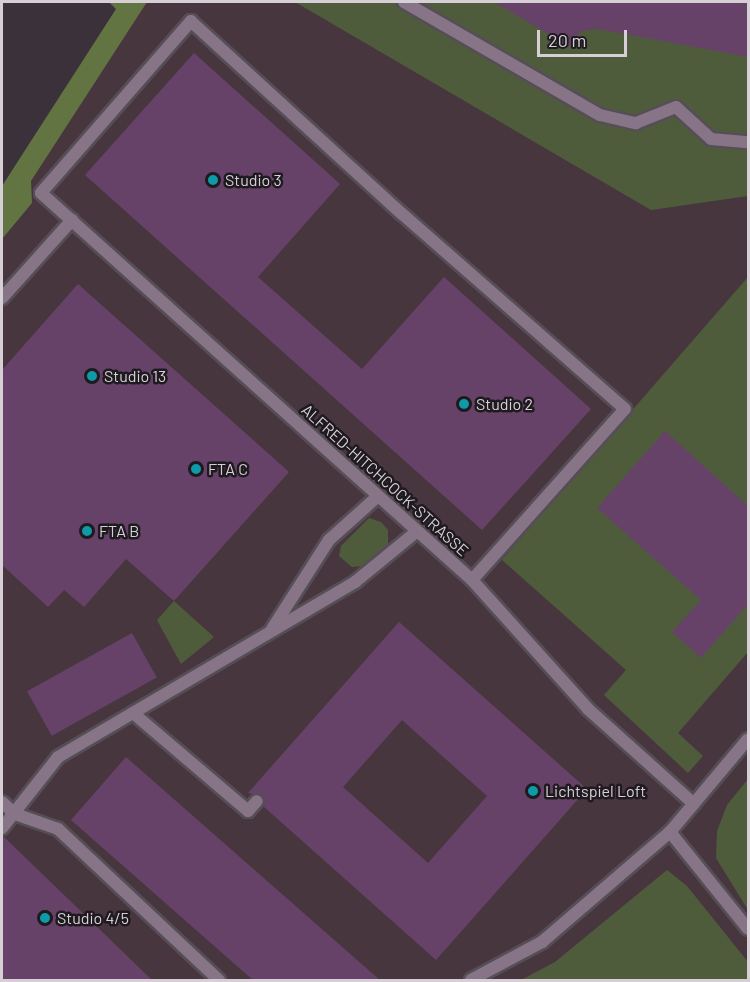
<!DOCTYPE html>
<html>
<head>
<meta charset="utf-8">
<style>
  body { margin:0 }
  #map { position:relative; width:750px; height:982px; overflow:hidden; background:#3a313a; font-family:Barlow,sans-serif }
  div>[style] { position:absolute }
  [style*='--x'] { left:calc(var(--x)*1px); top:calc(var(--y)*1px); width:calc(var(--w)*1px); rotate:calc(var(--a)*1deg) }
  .commercial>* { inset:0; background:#48363f }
  .green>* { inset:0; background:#4f5c3c }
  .forest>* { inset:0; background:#617442 }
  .building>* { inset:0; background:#674268; transform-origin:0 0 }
  .roads { filter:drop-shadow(2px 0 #564e56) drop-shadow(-2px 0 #564e56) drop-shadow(0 2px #564e56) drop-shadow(0 -2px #564e56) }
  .lane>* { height:12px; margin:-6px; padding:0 6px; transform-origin:6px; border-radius:6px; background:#877587 }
  .street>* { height:12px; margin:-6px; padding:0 6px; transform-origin:6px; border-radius:6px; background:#877587 }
  .dots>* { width:16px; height:16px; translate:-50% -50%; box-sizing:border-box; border:3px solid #1e1a1f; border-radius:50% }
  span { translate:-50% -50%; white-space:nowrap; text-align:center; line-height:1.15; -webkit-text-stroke:5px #1e1a1f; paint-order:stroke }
  .poi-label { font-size:16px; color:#d6d0d6 }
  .left { translate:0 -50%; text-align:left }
  .street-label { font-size:16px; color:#d6d0d6 }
  .frame { position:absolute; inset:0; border:3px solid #d6d0d6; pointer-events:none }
  .scale { position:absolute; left:537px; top:30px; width:90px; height:27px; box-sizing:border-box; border:3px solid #d6d0d6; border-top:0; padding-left:8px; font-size:18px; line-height:21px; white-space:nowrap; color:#d6d0d6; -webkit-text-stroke:4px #1e1a1f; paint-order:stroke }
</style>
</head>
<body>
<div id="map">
  <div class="commercial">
    <i style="clip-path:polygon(109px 2px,748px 2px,748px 980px,2px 980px,2px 186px,116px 9px)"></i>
  </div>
  <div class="green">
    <i style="clip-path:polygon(295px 2px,748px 2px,748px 196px,651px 210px)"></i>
    <i style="clip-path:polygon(748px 277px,748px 652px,678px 733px,703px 756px,688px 773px,604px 695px,626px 670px,502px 560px)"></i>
    <i style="clip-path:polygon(369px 518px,381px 522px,388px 530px,388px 545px,363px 566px,352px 567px,339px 556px,341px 546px)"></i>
    <i style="clip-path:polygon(174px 601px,214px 637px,181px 664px,157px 620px)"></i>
    <i style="clip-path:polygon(748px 779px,748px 910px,716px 858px,717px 831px,727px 805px)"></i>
    <i style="clip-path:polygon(667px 870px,687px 886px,748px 962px,748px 980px,521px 980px,555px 962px)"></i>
  </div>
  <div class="forest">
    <i style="clip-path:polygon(109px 2px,147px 2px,31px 181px,32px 203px,2px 239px,2px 186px,116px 9px)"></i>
  </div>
  <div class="building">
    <i style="clip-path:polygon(494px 2px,748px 2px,748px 57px,598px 29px,581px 31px,571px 47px)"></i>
    <i style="clip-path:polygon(194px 53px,340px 184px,258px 277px,362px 369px,444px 277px,591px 409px,482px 530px,85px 175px)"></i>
    <i style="clip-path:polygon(78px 284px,289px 472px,174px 601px,126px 559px,84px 607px,64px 590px,48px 607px,2px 565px,2px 370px)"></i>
    <i style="clip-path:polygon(665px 431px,748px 506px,748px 604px,701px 658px,672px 632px,701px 600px,597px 508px)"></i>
    <i style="clip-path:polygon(evenodd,399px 622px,587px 789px,436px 960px,263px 806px,262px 795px,248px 793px,399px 622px,402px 720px,487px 796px,428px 863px,343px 787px,402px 720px)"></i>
    <i style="left:132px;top:633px;width:51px;height:120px;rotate:61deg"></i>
    <i style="clip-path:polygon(126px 757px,381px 981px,254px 981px,71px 820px)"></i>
    <i style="clip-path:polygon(3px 836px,153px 981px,2px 981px)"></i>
  </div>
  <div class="roads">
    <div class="lane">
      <i style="--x:2;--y:298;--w:105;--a:-48.1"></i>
      <i style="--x:472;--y:580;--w:229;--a:-48.2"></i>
      <i style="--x:625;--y:409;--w:296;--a:-138.8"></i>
      <i style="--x:402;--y:214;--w:286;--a:-137.6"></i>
      <i style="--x:191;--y:21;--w:228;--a:131.1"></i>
      <i style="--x:41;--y:193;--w:579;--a:41.92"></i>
      <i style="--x:472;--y:580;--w:173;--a:48"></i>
      <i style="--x:588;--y:709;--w:142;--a:41.9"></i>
      <i style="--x:272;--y:629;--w:106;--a:-57.4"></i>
      <i style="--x:329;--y:540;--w:64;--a:-41.9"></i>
      <i style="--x:133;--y:713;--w:151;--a:40.4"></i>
      <i style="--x:248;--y:811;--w:13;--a:-48"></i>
      <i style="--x:2;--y:802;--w:18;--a:43"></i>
      <i style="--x:15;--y:814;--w:46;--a:19.2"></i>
      <i style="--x:58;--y:829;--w:221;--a:43.2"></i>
      <i style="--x:2;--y:828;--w:90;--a:-51.7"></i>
      <i style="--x:58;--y:757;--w:345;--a:-30.5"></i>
      <i style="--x:355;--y:582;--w:79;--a:-39.3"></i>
      <i style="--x:670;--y:832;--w:124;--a:51.2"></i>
      <i style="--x:471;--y:980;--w:81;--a:-28.2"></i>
      <i style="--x:542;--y:942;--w:169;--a:-40.7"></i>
      <i style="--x:670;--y:832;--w:121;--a:-50"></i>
    </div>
    <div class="street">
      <i style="--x:404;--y:2;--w:226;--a:30"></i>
      <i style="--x:600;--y:115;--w:37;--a:13"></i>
      <i style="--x:636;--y:123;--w:43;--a:-21.8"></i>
      <i style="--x:676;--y:107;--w:47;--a:42.4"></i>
      <i style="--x:711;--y:139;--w:37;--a:5"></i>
    </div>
  </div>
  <div class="dots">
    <i style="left:213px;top:180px;background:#0f9aa8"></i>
    <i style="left:92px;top:376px;background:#0f9aa8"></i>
    <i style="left:464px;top:404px;background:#0f9aa8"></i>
    <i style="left:196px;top:469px;background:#0f9aa8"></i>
    <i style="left:87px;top:531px;background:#0f9aa8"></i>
    <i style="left:533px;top:791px;background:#0f9aa8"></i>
    <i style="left:45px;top:918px;background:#0f9aa8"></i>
  </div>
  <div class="poi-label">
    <span class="left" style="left:225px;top:180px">Studio 3</span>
    <span class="left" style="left:104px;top:376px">Studio 13</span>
    <span class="left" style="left:476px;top:404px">Studio 2</span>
    <span class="left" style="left:208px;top:469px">FTA C</span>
    <span class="left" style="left:99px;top:531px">FTA B</span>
    <span class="left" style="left:545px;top:791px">Lichtspiel Loft</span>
    <span class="left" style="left:57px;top:918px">Studio 4/5</span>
  </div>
  <div class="street-label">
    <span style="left:385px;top:480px;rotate:42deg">ALFRED-HITCHCOCK-STRASSE</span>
  </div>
  <div class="frame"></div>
  <div class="scale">20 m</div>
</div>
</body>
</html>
